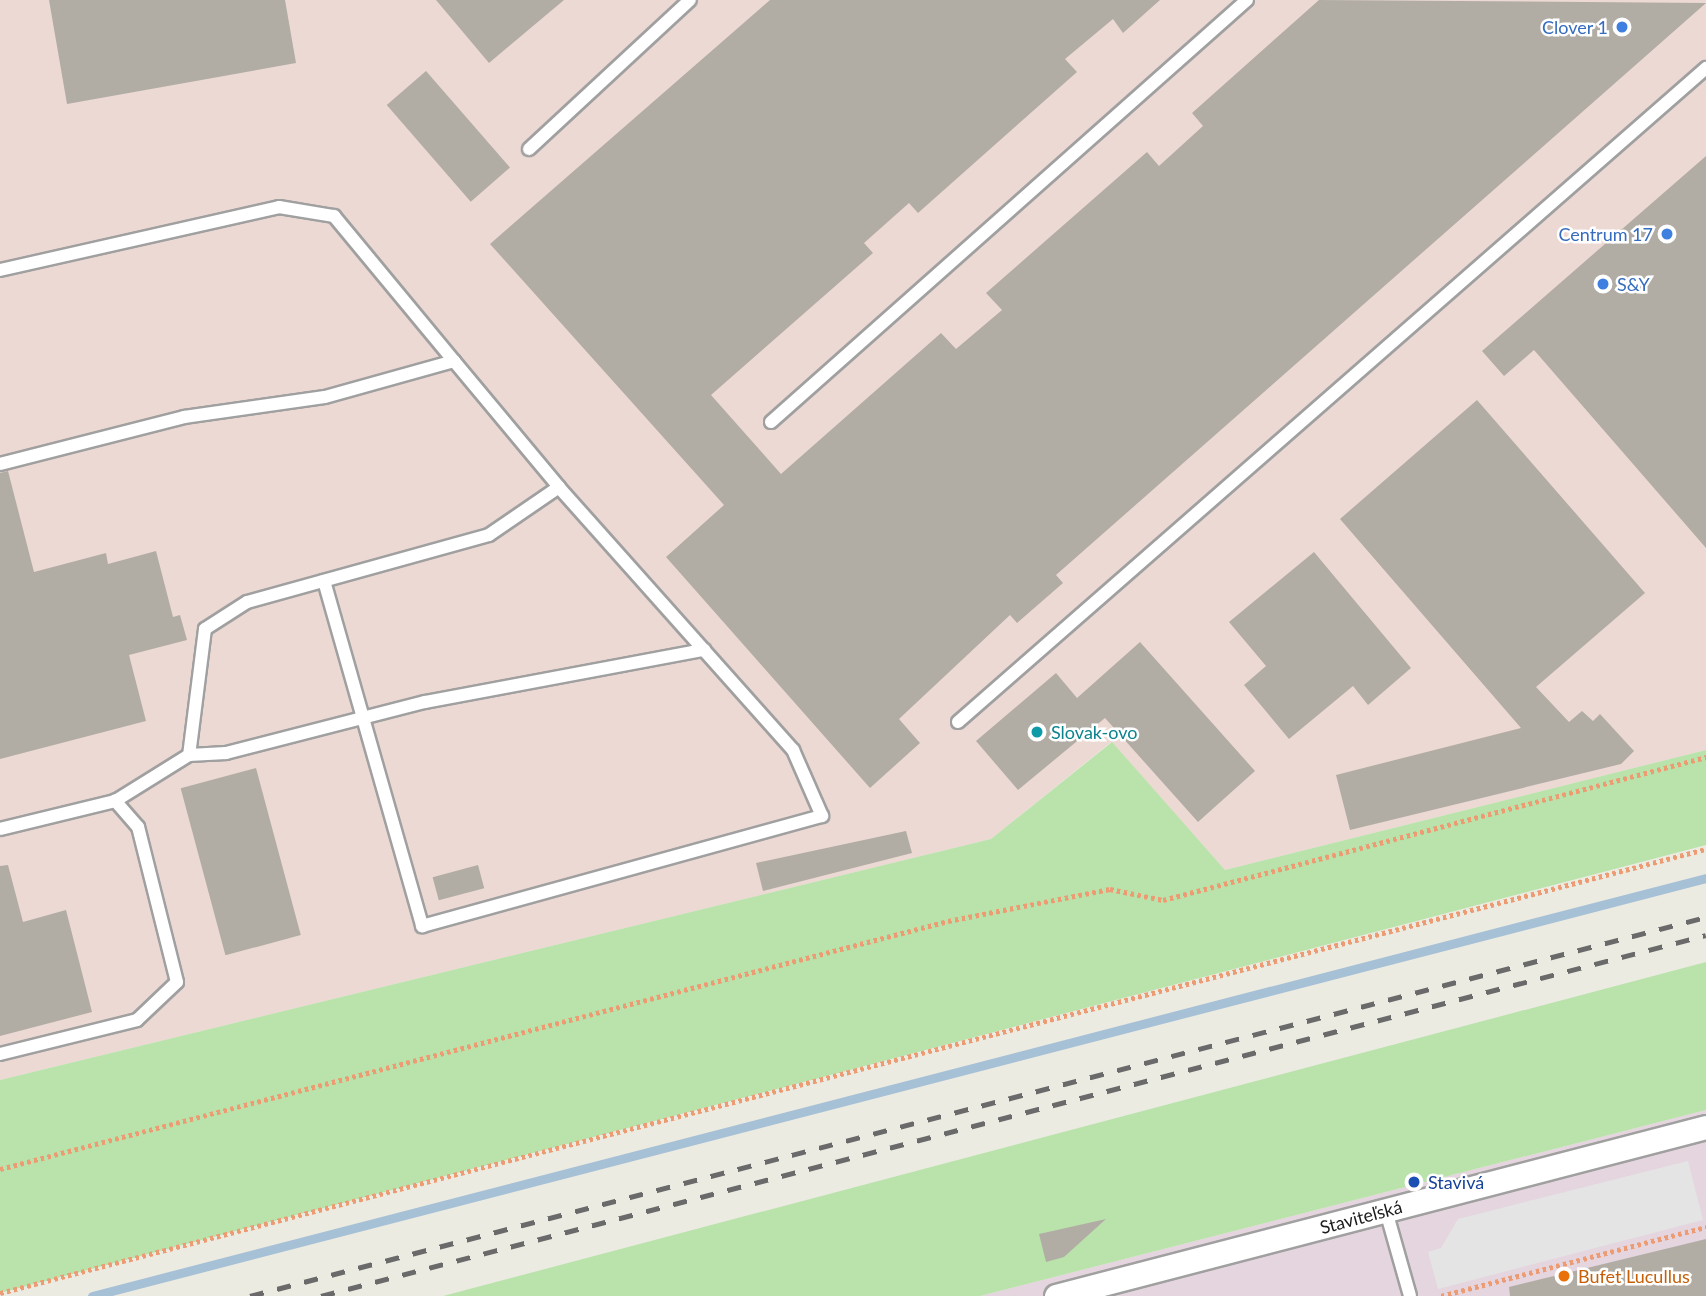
<!DOCTYPE html>
<html>
<head>
<meta charset="utf-8">
<style>
  body { margin:0 }
  #map { position:relative; width:1706px; height:1296px; overflow:hidden; background:#ecebe2; font-family:Lato,sans-serif }
  div>[style] { position:absolute }
  [style*='--x'] { left:calc(var(--x)*1px); top:calc(var(--y)*1px); width:calc(var(--w)*1px); rotate:calc(var(--a)*1deg) }
  .commercial>* { inset:0; background:#ecd9d3 }
  .industrial>* { inset:0; background:#e5d5de }
  .grass>* { inset:0; background:#bae3ac }
  .parking>* { inset:0; background:#e4e4e4 }
  .stream>* { height:9px; margin:-4.5px; padding:0 4.5px; transform-origin:4.5px; border-radius:4.5px; background:#a6c0d6 }
  .building>* { inset:0; background:#b1ada5; transform-origin:0 0 }
  .path>* { height:4.5px; margin-top:-2.25px; transform-origin:0; background:repeating-linear-gradient(90deg,#ec9b73 0 3.5px,transparent 0 7px) }
  .roads { filter:drop-shadow(2px 0 #a0a0a0) drop-shadow(-2px 0 #a0a0a0) drop-shadow(0 2px #a0a0a0) drop-shadow(0 -2px #a0a0a0) }
  .service>* { height:12px; margin:-6px; padding:0 6px; transform-origin:6px; border-radius:6px; background:#fff }
  .minor>* { height:23px; margin:-11.5px; padding:0 11.5px; transform-origin:11.5px; border-radius:11.5px; background:#fff }
  .rail>* { height:5px; margin-top:-2.5px; transform-origin:0; background:repeating-linear-gradient(90deg,#6a6a6a 0 14px,transparent 0 28px) }
  .dots>* { width:19px; height:19px; translate:-50% -50%; box-sizing:border-box; border:4px solid #fff; border-radius:50% }
  span { translate:-50% -50%; white-space:nowrap; text-align:center; line-height:1.15; -webkit-text-stroke:5px #fff; paint-order:stroke }
  .shop-label { font-size:18px; color:#366cbe }
  .right { translate:-100% -50%; text-align:right }
  .left { translate:0 -50%; text-align:left }
  .culture-label { font-size:18px; color:#0d838f }
  .transit-label { font-size:18px; color:#164399 }
  .street-label { font-size:18px; color:#1c1c1c }
  .food-label { font-size:18px; color:#c56008 }
</style>
</head>
<body>
<div id="map">
  <div class="commercial">
    <i style="clip-path:polygon(0 0,1706px 0,1706px 750px,1225px 870px,1111px 742px,991px 839px,0 1080px)"></i>
  </div>
  <div class="industrial">
    <i style="clip-path:polygon(1706px 1110px,1706px 1296px,980px 1296px)"></i>
  </div>
  <div class="grass">
    <i style="clip-path:polygon(1112px 742px,1225px 870px,1706px 750px,1706px 845px,0 1293px,0 1080px,991px 839px)"></i>
    <i style="clip-path:polygon(1706px 962px,1706px 1110px,980px 1296px,443px 1296px)"></i>
  </div>
  <div class="parking">
    <i style="clip-path:polygon(1688px 1161px,1703px 1220px,1438px 1289px,1428px 1252px,1441px 1248px,1458px 1219px)"></i>
  </div>
  <div class="stream">
    <i style="--x:92;--y:1296;--w:1667;--a:-14.52"></i>
  </div>
  <div class="building">
    <i style="clip-path:polygon(49px 0,285px 0,296px 63px,67px 104px)"></i>
    <i style="clip-path:polygon(436px 0,564px 0,489px 63px)"></i>
    <i style="clip-path:polygon(770px 0,1160px 0,1123px 33px,1113px 19px,1065px 59px,1077px 72px,918px 213px,909px 203px,864px 243px,873px 253px,711px 395px,781px 474px,941px 333px,956px 349px,1002px 310px,986px 293px,1147px 152px,1159px 166px,1203px 126px,1192px 113px,1319px 0,1706px 3px,1056px 575px,1063px 583px,1017px 623px,1010px 615px,899px 719px,920px 743px,870px 788px,666px 557px,724px 505px,490px 244px)"></i>
    <i style="left:426px;top:71px;width:128px;height:52px;rotate:49deg"></i>
    <i style="clip-path:polygon(1706px 156px,1706px 548px,1534px 350px,1504px 376px,1482px 351px)"></i>
    <i style="clip-path:polygon(1477px 400px,1645px 593px,1536px 687px,1569px 722px,1582px 711px,1593px 721px,1600px 714px,1634px 751px,1621px 764px,1350px 830px,1336px 775px,1521px 728px,1340px 519px)"></i>
    <i style="clip-path:polygon(8px 471px,34px 572px,106px 553px,108px 564px,156px 551px,173px 617px,180px 615px,187px 640px,129px 655px,146px 721px,0 759px,0 473px)"></i>
    <i style="clip-path:polygon(1314px 552px,1411px 668px,1368px 705px,1353px 686px,1289px 739px,1244px 685px,1266px 666px,1229px 622px)"></i>
    <i style="clip-path:polygon(1140px 642px,1255px 771px,1198px 822px,1105px 718px,1018px 790px,976px 741px,1056px 673px,1077px 698px)"></i>
    <i style="left:256px;top:768px;width:173px;height:78px;rotate:75deg"></i>
    <i style="clip-path:polygon(906px 831px,912px 853px,763px 891px,756px 863px)"></i>
    <i style="clip-path:polygon(8px 865px,23px 922px,66px 910px,92px 1012px,0 1036px,0 866px)"></i>
    <i style="left:478px;top:865px;width:24px;height:47px;rotate:75deg"></i>
    <i style="clip-path:polygon(1106px 1219px,1064px 1257px,1046px 1262px,1039px 1234px)"></i>
    <i style="clip-path:polygon(1706px 1239px,1706px 1296px,1510px 1296px,1509px 1287px)"></i>
  </div>
  <div class="path">
    <i style="--x:0;--y:1169;--w:980;--a:-14.66"></i>
    <i style="--x:948;--y:921;--w:165;--a:-11.2"></i>
    <i style="--x:1110;--y:889;--w:54;--a:11.7"></i>
    <i style="--x:1163;--y:900;--w:562;--a:-14.75"></i>
    <i style="--x:0;--y:1293;--w:1763;--a:-14.59"></i>
    <i style="--x:1441;--y:1296;--w:274;--a:-14.6"></i>
  </div>
  <div class="roads">
    <div class="service">
      <i style="--x:529;--y:149;--w:219;--a:-42.8"></i>
      <i style="--x:0;--y:270;--w:286;--a:-12.7"></i>
      <i style="--x:279;--y:207;--w:56;--a:9.3"></i>
      <i style="--x:334;--y:216;--w:188;--a:50.4"></i>
      <i style="--x:771;--y:422;--w:636;--a:-41.56"></i>
      <i style="--x:0;--y:464;--w:190;--a:-14.3"></i>
      <i style="--x:184;--y:417;--w:142;--a:-8.1"></i>
      <i style="--x:325;--y:397;--w:134;--a:-15.6"></i>
      <i style="--x:454;--y:361;--w:164;--a:50.2"></i>
      <i style="--x:559;--y:487;--w:85;--a:145.6"></i>
      <i style="--x:489;--y:535;--w:251;--a:164.5"></i>
      <i style="--x:247;--y:602;--w:50;--a:147.3"></i>
      <i style="--x:205;--y:629;--w:127;--a:97.2"></i>
      <i style="--x:189;--y:755;--w:87;--a:148.1"></i>
      <i style="--x:115;--y:801;--w:118;--a:166.3"></i>
      <i style="--x:324;--y:581;--w:359;--a:74.1"></i>
      <i style="--x:422;--y:926;--w:415;--a:-15.4"></i>
      <i style="--x:822;--y:816;--w:72;--a:-113.7"></i>
      <i style="--x:793;--y:750;--w:352;--a:-131.7"></i>
      <i style="--x:958;--y:722;--w:994;--a:-41.16"></i>
      <i style="--x:189;--y:755;--w:37;--a:-3"></i>
      <i style="--x:226;--y:753;--w:205;--a:-14.4"></i>
      <i style="--x:425;--y:702;--w:284;--a:-10.6"></i>
      <i style="--x:0;--y:1054;--w:141;--a:-13.9"></i>
      <i style="--x:137;--y:1020;--w:55;--a:-43.5"></i>
      <i style="--x:177;--y:982;--w:160;--a:-104.1"></i>
      <i style="--x:138;--y:827;--w:35;--a:-131"></i>
      <i style="--x:1386;--y:1211;--w:88;--a:74.2"></i>
    </div>
    <div class="minor">
      <i style="--x:1056;--y:1296;--w:672;--a:-14.57"></i>
    </div>
  </div>
  <div class="rail">
    <i style="--x:250;--y:1296;--w:1505;--a:-14.59"></i>
    <i style="--x:321;--y:1296;--w:1431;--a:-14.61"></i>
  </div>
  <div class="dots">
    <i style="left:1622px;top:27px;background:#3f7fe0"></i>
    <i style="left:1667px;top:234px;background:#3f7fe0"></i>
    <i style="left:1603px;top:284px;background:#3f7fe0"></i>
    <i style="left:1037px;top:732px;background:#0f9aa8"></i>
    <i style="left:1414px;top:1182px;background:#1a4fb4"></i>
    <i style="left:1564px;top:1276px;background:#e8710a"></i>
  </div>
  <div class="shop-label">
    <span class="right" style="left:1608px;top:27px">Clover 1</span>
    <span class="right" style="left:1653px;top:234px">Centrum 17</span>
    <span class="left" style="left:1617px;top:284px">S&amp;Y</span>
  </div>
  <div class="culture-label">
    <span class="left" style="left:1051px;top:732px">Slovak-ovo</span>
  </div>
  <div class="transit-label">
    <span class="left" style="left:1428px;top:1182px">Stavivá</span>
  </div>
  <div class="street-label">
    <span style="left:1361px;top:1217px;rotate:-15deg">Staviteľská</span>
  </div>
  <div class="food-label">
    <span class="left" style="left:1578px;top:1276px">Bufet Lucullus</span>
  </div>
</div>
</body>
</html>
